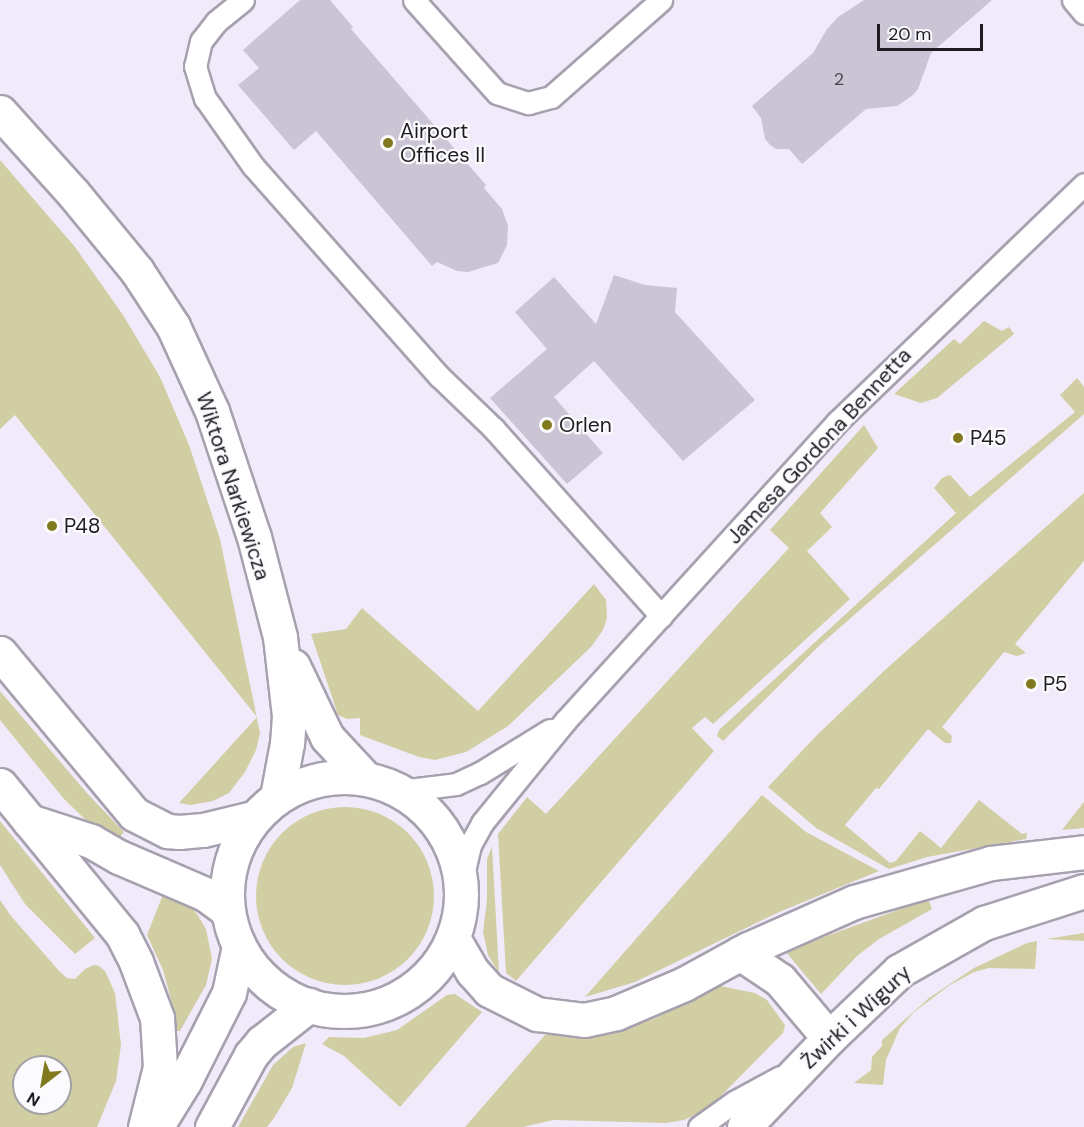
<!DOCTYPE html>
<html>
<head>
<meta charset="utf-8">
<style>
  body { margin:0 }
  #map { position:relative; width:1084px; height:1127px; overflow:hidden; background:#f0eafb; font-family:"DM Sans",sans-serif }
  div>[style] { position:absolute }
  [style*='--x'] { left:calc(var(--x)*1px); top:calc(var(--y)*1px); width:calc(var(--w)*1px); rotate:calc(var(--a)*1deg) }
  .green>* { inset:0; background:#d1cea3 }
  .round { border-radius:50% }
  .building>* { inset:0; background:#cbc4d5 }
  .roads { filter:drop-shadow(2px 0 #a6a0af) drop-shadow(-2px 0 #a6a0af) drop-shadow(0 2px #a6a0af) drop-shadow(0 -2px #a6a0af) }
  .lane>* { height:21px; margin:-10.5px; padding:0 10.5px; transform-origin:10.5px; border-radius:10.5px; background:#fff }
  .secondary>* { height:33px; margin:-16.5px; padding:0 16.5px; transform-origin:16.5px; border-radius:16.5px; background:#fff }
  .secondary>.ring { margin:-16.5px; padding:0; box-sizing:content-box; background:none; border:33px solid #fff; border-radius:50% }
  .dots>* { width:16px; height:16px; translate:-50% -50%; box-sizing:border-box; border:3px solid #fbfafd; border-radius:50% }
  span { translate:-50% -50%; white-space:nowrap; text-align:center; line-height:1.15; -webkit-text-stroke:4.5px #fbfafd; paint-order:stroke }
  .number-label { font-size:18px; color:#49454e }
  .number-label span { -webkit-text-stroke-width:0 }
  .poi-label { font-size:21px; color:#1e1b21 }
  .left { translate:0 -50%; text-align:left }
  .street-label { font-size:21px; color:#1e1b21 }
  .north { position:absolute; left:12px; top:1055px; width:60px; height:60px; box-sizing:border-box; background:#fbfafd; border:2px solid #a3a1a5; border-radius:50%; rotate:211deg; font-size:16px; font-weight:700; line-height:24px; text-align:center; color:#1e1b21 }
  .north::after { content:''; display:block; margin:auto; width:21px; height:27px; background:#80791e; clip-path:polygon(50% 0,100% 100%,50% 72%,0 100%) }
  .scale { position:absolute; left:877px; top:24px; width:106px; height:27px; box-sizing:border-box; border:3px solid #1e1b21; border-top:0; padding-left:8px; font-size:18px; line-height:21px; white-space:nowrap; color:#1e1b21; -webkit-text-stroke:4px #fbfafd; paint-order:stroke }
</style>
</head>
<body>
<div id="map">
  <div class="green">
    <i style="clip-path:polygon(0 160px,75px 247px,123px 315px,160px 377px,189px 445px,220px 539px,260px 733px,256px 750px,245px 772px,229px 793px,213px 801px,191px 805px,179px 803px,257px 717px,15px 415px,0 429px)"></i>
    <i style="clip-path:polygon(984px 321px,1002px 331px,1009px 327px,1014px 334px,937px 398px,921px 403px,894px 394px,954px 339px,960px 344px)"></i>
    <i style="clip-path:polygon(1077px 378px,1084px 387px,1084px 414px,821px 644px,723px 741px,717px 736px,719px 730px,956px 513px,934px 488px,942px 478px,950px 475px,970px 497px,1075px 412px,1060px 395px)"></i>
    <i style="clip-path:polygon(864px 425px,878px 448px,820px 513px,832px 527px,807px 551px,850px 599px,713px 724px,705px 717px,692px 728px,714px 751px,516px 981px,506px 973px,498px 834px,527px 797px,546px 814px,789px 548px,770px 530px)"></i>
    <i style="clip-path:polygon(1084px 493px,1084px 561px,1015px 644px,1026px 653px,1017px 656px,1004px 652px,942px 727px,952px 736px,951px 743px,945px 743px,928px 729px,879px 789px,876px 788px,845px 825px,890px 863px,896px 861px,920px 831px,941px 848px,979px 800px,1022px 834px,1027px 833px,1026px 839px,927px 857px,889px 869px,816px 828px,768px 787px,816px 736px,885px 670px)"></i>
    <i style="clip-path:polygon(594px 584px,606px 600px,607px 618px,603px 630px,591px 647px,508px 726px,466px 752px,435px 760px,419px 757px,360px 735px,360px 718px,347px 719px,338px 715px,311px 634px,346px 629px,362px 608px,478px 711px)"></i>
    <i style="clip-path:polygon(0 691px,86px 792px,124px 832px,117px 841px,93px 827px,64px 799px,0 720px)"></i>
    <i style="clip-path:polygon(762px 795px,806px 832px,879px 871px,779px 912px,635px 982px,585px 997px)"></i>
    <i style="clip-path:polygon(1084px 802px,1084px 828px,1062px 830px)"></i>
    <i class="round" style="left:256px;top:807px;width:178px;height:178px"></i>
    <i style="clip-path:polygon(0 821px,95px 938px,75px 954px,25px 904px,0 865px)"></i>
    <i style="clip-path:polygon(492px 847px,499px 973px,488px 955px,483px 932px,487px 900px,487px 859px)"></i>
    <i style="clip-path:polygon(164px 892px,190px 905px,197px 914px,206px 929px,212px 959px,206px 985px,180px 1031px,175px 1031px,175px 1014px,163px 970px,147px 935px)"></i>
    <i style="clip-path:polygon(928px 899px,932px 909px,879px 939px,857px 956px,821px 994px,785px 951px)"></i>
    <i style="clip-path:polygon(evenodd,0 900px,11px 916px,60px 972px,67px 978px,75px 979px,85px 969px,94px 965px,99px 966px,105px 971px,115px 993px,121px 1045px,116px 1081px,97px 1127px,0 1127px,0 900px,24px 1067px,60px 1067px,60px 1103px,24px 1103px,24px 1067px)"></i>
    <i style="clip-path:polygon(1084px 933px,1084px 941px,1046px 939px)"></i>
    <i style="clip-path:polygon(1037px 941px,1035px 969px,989px 968px,974px 972px,950px 985px,914px 1012px,900px 1028px,886px 1060px,883px 1085px,854px 1083px,871px 1070px,872px 1057px,882px 1046px,882px 1040px,929px 998px,974px 968px,1027px 943px)"></i>
    <i style="clip-path:polygon(715px 985px,755px 993px,767px 1000px,785px 1025px,783px 1033px,708px 1109px,684px 1120px,666px 1123px,553px 1120px,523px 1127px,465px 1127px,545px 1035px,602px 1035px,656px 1018px)"></i>
    <i style="clip-path:polygon(455px 994px,482px 1012px,400px 1107px,344px 1056px,322px 1044px,329px 1037px,364px 1038px,397px 1030px,447px 995px)"></i>
    <i style="clip-path:polygon(306px 1043px,292px 1088px,274px 1118px,267px 1127px,238px 1127px,273px 1065px,293px 1047px)"></i>
  </div>
  <div class="building">
    <i style="clip-path:polygon(300px 0,330px 0,353px 27px,351px 29px,486px 185px,484px 188px,502px 209px,508px 226px,507px 245px,498px 263px,468px 272px,457px 271px,437px 262px,432px 266px,316px 131px,294px 150px,238px 85px,259px 68px,243px 50px)"></i>
    <i style="clip-path:polygon(864px 0,992px 0,931px 53px,918px 89px,913px 95px,897px 106px,866px 109px,802px 164px,789px 149px,776px 149px,770px 145px,765px 139px,761px 118px,752px 106px,813px 53px,827px 29px,838px 17px)"></i>
    <i style="clip-path:polygon(614px 275px,645px 285px,677px 288px,675px 312px,755px 400px,683px 461px,594px 361px,554px 397px,603px 453px,567px 484px,490px 398px,547px 349px,515px 312px,554px 277px,596px 324px)"></i>
  </div>
  <div class="roads">
    <div class="lane">
      <i style="--x:243;--y:0;--w:35;--a:141"></i>
      <i style="--x:216;--y:22;--w:24;--a:128"></i>
      <i style="--x:201;--y:41;--w:26;--a:103"></i>
      <i style="--x:195;--y:66;--w:34;--a:73"></i>
      <i style="--x:205;--y:98;--w:83;--a:54.8"></i>
      <i style="--x:253;--y:166;--w:281;--a:48.5"></i>
      <i style="--x:439;--y:376;--w:76;--a:43.9"></i>
      <i style="--x:494;--y:429;--w:251;--a:48.2"></i>
      <i style="--x:414;--y:0;--w:125;--a:48.3"></i>
      <i style="--x:497;--y:93;--w:33;--a:18"></i>
      <i style="--x:528;--y:103;--w:24;--a:-15"></i>
      <i style="--x:551;--y:97;--w:147;--a:-41.4"></i>
      <i style="--x:1073;--y:0;--w:17;--a:50"></i>
      <i style="--x:400;--y:791;--w:56;--a:-7.1"></i>
      <i style="--x:456;--y:784;--w:26;--a:-25"></i>
      <i style="--x:480;--y:773;--w:82;--a:-31.6"></i>
      <i style="--x:461;--y:884;--w:40;--a:-77"></i>
      <i style="--x:470;--y:845;--w:25;--a:-61"></i>
      <i style="--x:482;--y:823;--w:133;--a:-50.8"></i>
      <i style="--x:566;--y:720;--w:403;--a:-47.7"></i>
      <i style="--x:837;--y:422;--w:343;--a:-43.9"></i>
      <i style="--x:699;--y:1127;--w:43;--a:-35.5"></i>
      <i style="--x:734;--y:1102;--w:52;--a:-28.5"></i>
    </div>
    <div class="secondary">
      <i style="--x:0;--y:112;--w:109;--a:48"></i>
      <i style="--x:73;--y:193;--w:101;--a:50.6"></i>
      <i style="--x:137;--y:271;--w:66;--a:56.8"></i>
      <i style="--x:173;--y:326;--w:94;--a:65.4"></i>
      <i style="--x:212;--y:411;--w:133;--a:71.6"></i>
      <i style="--x:254;--y:537;--w:103;--a:75.4"></i>
      <i style="--x:280;--y:637;--w:80;--a:83.5"></i>
      <i style="--x:289;--y:716;--w:27;--a:94"></i>
      <i style="--x:287;--y:743;--w:55;--a:100.5"></i>
      <i style="--x:0;--y:653;--w:209;--a:50.2"></i>
      <i style="--x:134;--y:814;--w:38;--a:27"></i>
      <i style="--x:168;--y:831;--w:11;--a:5"></i>
      <i style="--x:179;--y:832;--w:24;--a:-5"></i>
      <i style="--x:203;--y:830;--w:51;--a:-13.5"></i>
      <i style="--x:293;--y:666;--w:79;--a:64.4"></i>
      <i style="--x:327;--y:737;--w:57;--a:47.1"></i>
      <i class="ring" style="left:227px;top:777px;width:201px;height:201px"></i>
      <i style="--x:0;--y:785;--w:193;--a:50.7"></i>
      <i style="--x:122;--y:934;--w:31;--a:63"></i>
      <i style="--x:136;--y:962;--w:60;--a:69.4"></i>
      <i style="--x:157;--y:1018;--w:49;--a:86.5"></i>
      <i style="--x:160;--y:1067;--w:62;--a:104"></i>
      <i style="--x:29;--y:821;--w:65;--a:17.9"></i>
      <i style="--x:91;--y:841;--w:32;--a:30"></i>
      <i style="--x:119;--y:857;--w:94;--a:23.3"></i>
      <i style="--x:205;--y:894;--w:27;--a:36"></i>
      <i style="--x:453;--y:938;--w:39;--a:60"></i>
      <i style="--x:473;--y:972;--w:24;--a:48"></i>
      <i style="--x:489;--y:990;--w:54;--a:26.6"></i>
      <i style="--x:537;--y:1014;--w:47;--a:7.3"></i>
      <i style="--x:584;--y:1020;--w:33;--a:-12"></i>
      <i style="--x:616;--y:1013;--w:74;--a:-23.1"></i>
      <i style="--x:684;--y:984;--w:73;--a:-28.7"></i>
      <i style="--x:748;--y:949;--w:116;--a:-23.9"></i>
      <i style="--x:854;--y:902;--w:142;--a:-15.9"></i>
      <i style="--x:991;--y:863;--w:94;--a:-6.7"></i>
      <i style="--x:740;--y:953;--w:48;--a:34"></i>
      <i style="--x:780;--y:980;--w:76;--a:49.8"></i>
      <i style="--x:156;--y:1127;--w:55;--a:-58.3"></i>
      <i style="--x:185;--y:1080;--w:97;--a:-63.2"></i>
      <i style="--x:229;--y:993;--w:48;--a:-78"></i>
      <i style="--x:212;--y:1127;--w:82;--a:-61.6"></i>
      <i style="--x:251;--y:1055;--w:17;--a:-50"></i>
      <i style="--x:262;--y:1042;--w:60;--a:-38.2"></i>
      <i style="--x:744;--y:1127;--w:123;--a:-46.3"></i>
      <i style="--x:829;--y:1038;--w:97;--a:-43.7"></i>
      <i style="--x:899;--y:971;--w:98;--a:-29.5"></i>
      <i style="--x:984;--y:923;--w:105;--a:-17.7"></i>
    </div>
  </div>
  <div class="dots">
    <i style="left:388px;top:143px;background:#80791e"></i>
    <i style="left:547px;top:425px;background:#80791e"></i>
    <i style="left:958px;top:438px;background:#80791e"></i>
    <i style="left:52px;top:526px;background:#80791e"></i>
    <i style="left:1031px;top:684px;background:#80791e"></i>
  </div>
  <div class="number-label">
    <span style="left:839px;top:79px">2</span>
  </div>
  <div class="poi-label">
    <span class="left" style="left:400px;top:143px">Airport<br>Offices II</span>
    <span class="left" style="left:559px;top:425px">Orlen</span>
    <span class="left" style="left:970px;top:438px">P45</span>
    <span class="left" style="left:64px;top:526px">P48</span>
    <span class="left" style="left:1043px;top:684px">P5</span>
  </div>
  <div class="street-label">
    <span style="left:819px;top:446px;rotate:-47deg">Jamesa Gordona Bennetta</span>
    <span style="left:233px;top:486px;rotate:72deg">Wiktora Narkiewicza</span>
    <span style="left:856px;top:1017px;rotate:-43deg">Żwirki i Wigury</span>
  </div>
  <div class="north">N</div>
  <div class="scale">20 m</div>
</div>
</body>
</html>
